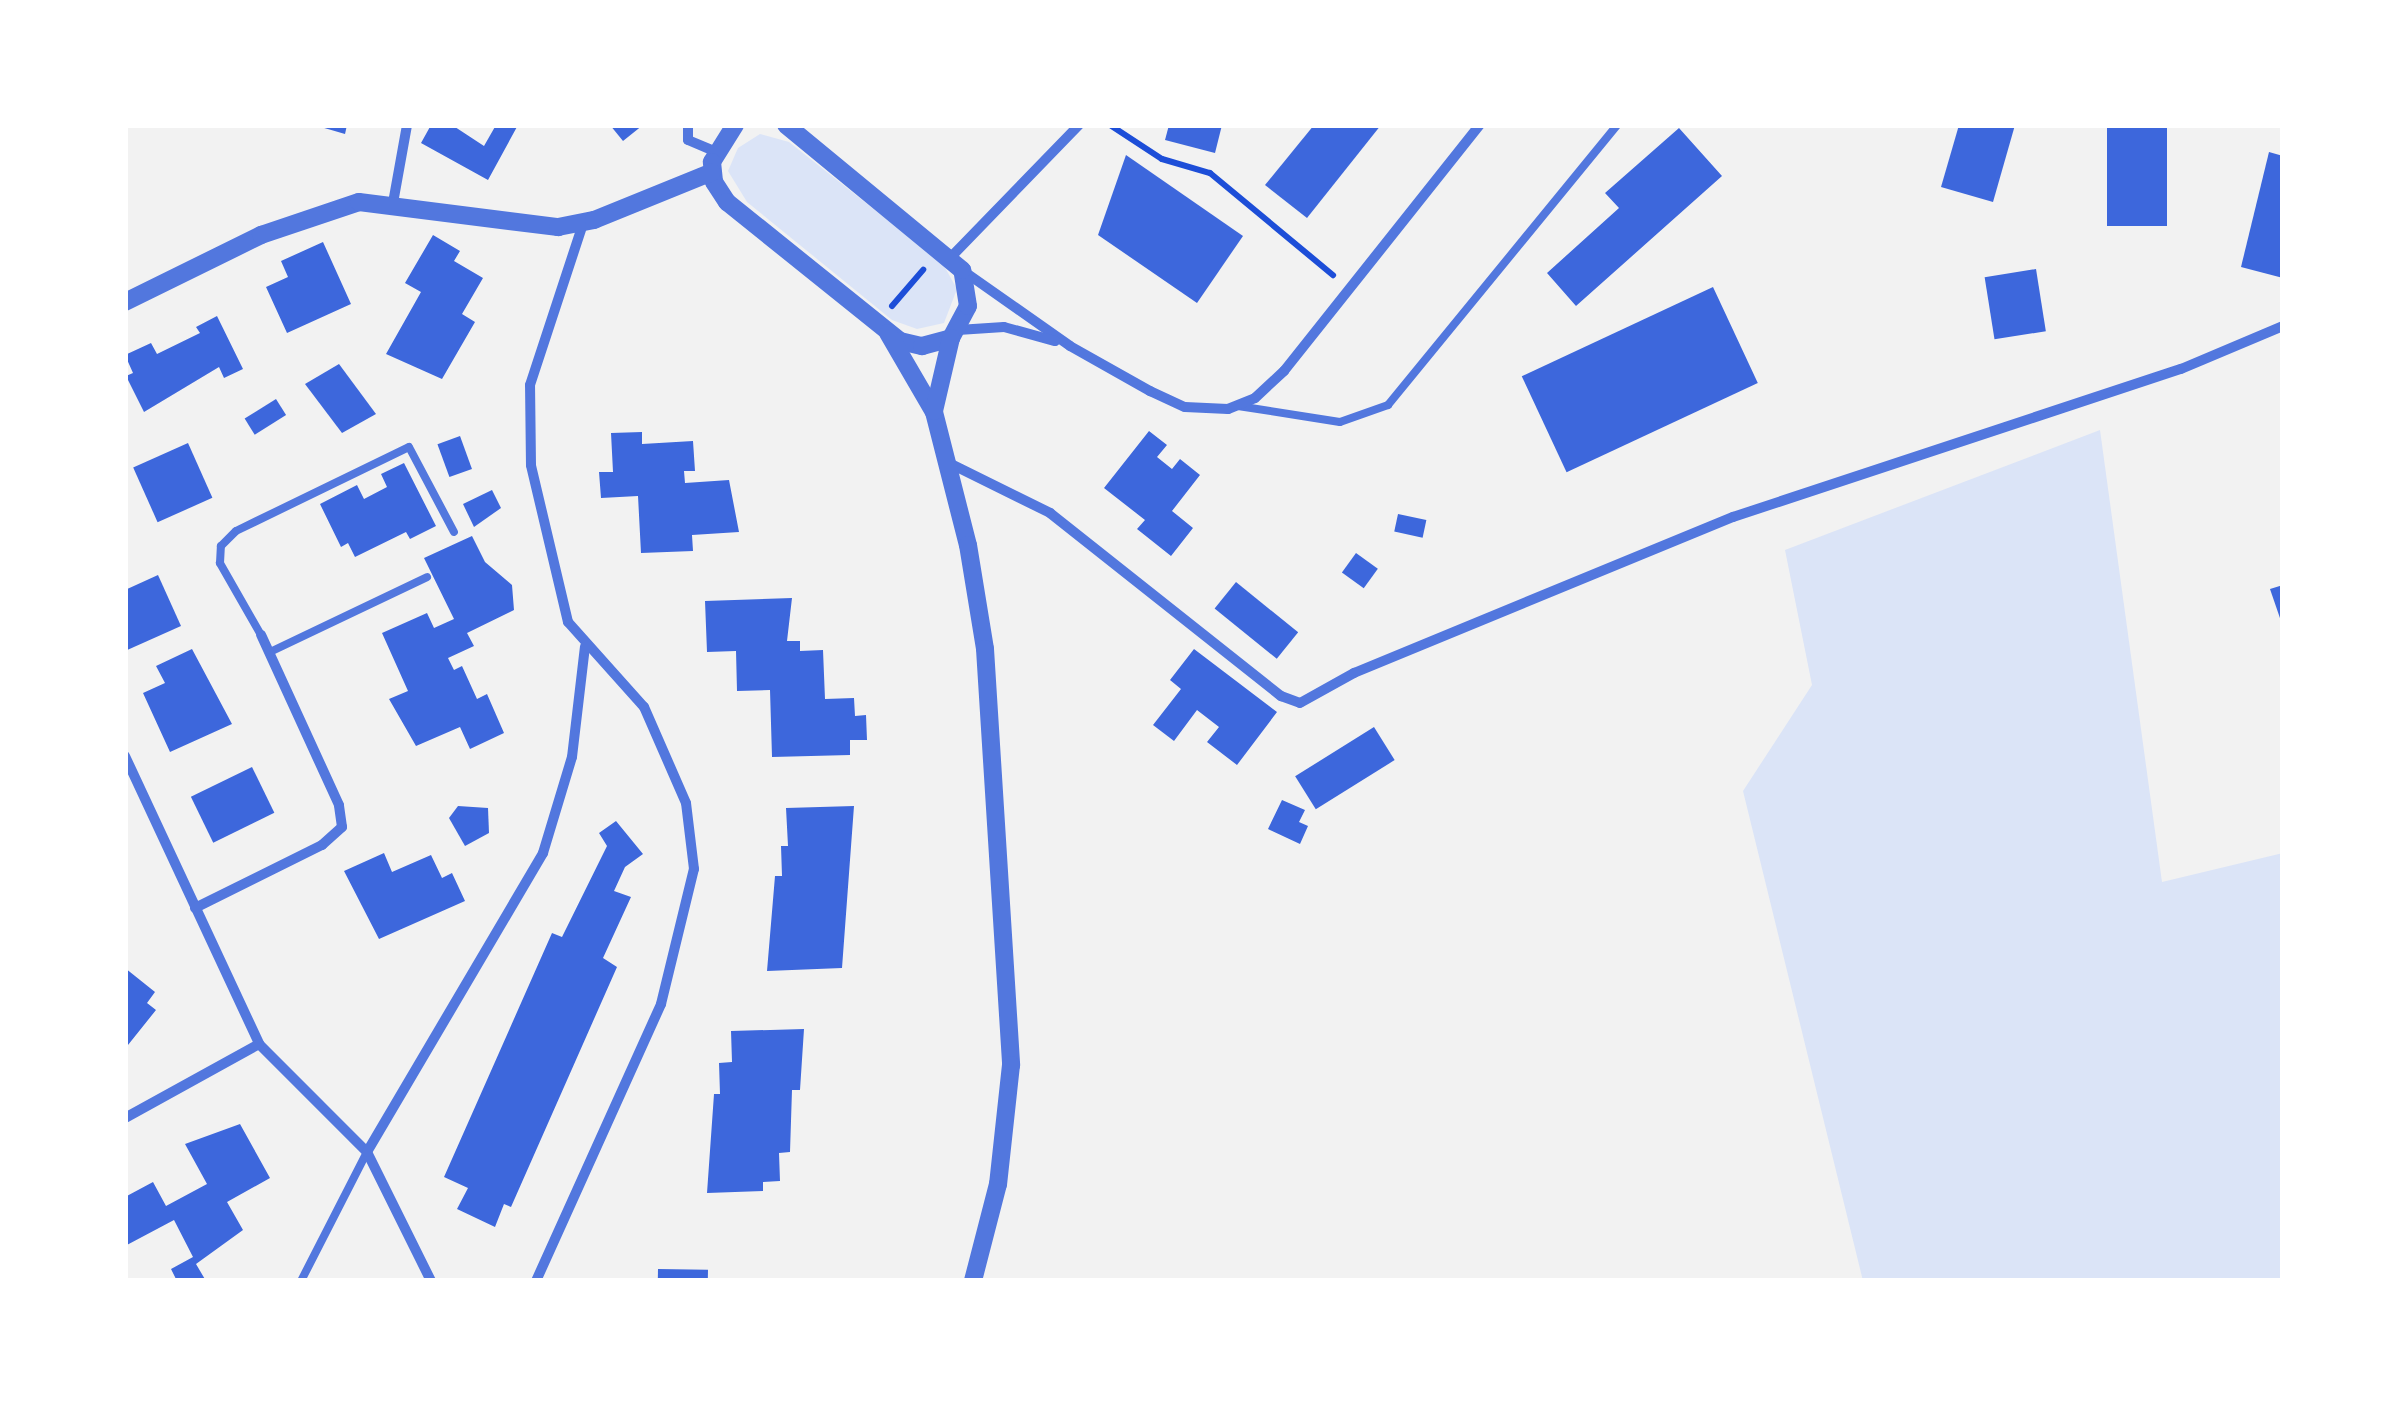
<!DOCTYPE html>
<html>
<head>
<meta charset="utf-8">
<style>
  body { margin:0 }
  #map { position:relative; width:2408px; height:1406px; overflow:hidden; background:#f2f2f2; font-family:"Fira Sans",sans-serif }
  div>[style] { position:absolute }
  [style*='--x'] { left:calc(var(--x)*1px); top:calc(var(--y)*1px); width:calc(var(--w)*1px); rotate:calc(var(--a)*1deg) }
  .green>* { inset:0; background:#dbe4f7 }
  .building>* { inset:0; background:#3d67dc; transform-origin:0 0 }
  .path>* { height:6px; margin:-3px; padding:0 3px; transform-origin:3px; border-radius:3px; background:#1d4ed8 }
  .service>* { height:8px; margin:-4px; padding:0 4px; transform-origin:4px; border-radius:4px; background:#5277de }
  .minor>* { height:10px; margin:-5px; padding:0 5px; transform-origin:5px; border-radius:5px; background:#5277de }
  .tertiary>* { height:18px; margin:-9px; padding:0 9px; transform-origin:9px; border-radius:9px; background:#5277de }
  span { translate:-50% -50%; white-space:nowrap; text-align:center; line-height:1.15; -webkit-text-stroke:10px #fff; paint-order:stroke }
  .frame { position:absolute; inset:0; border:128px solid #fff; pointer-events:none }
</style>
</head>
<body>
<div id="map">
  <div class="green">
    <i style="clip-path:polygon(760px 134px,789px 142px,943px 264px,957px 289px,944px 323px,917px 329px,892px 320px,747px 202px,728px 171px,738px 148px)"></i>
    <i style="clip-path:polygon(2100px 430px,2162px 882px,2283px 853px,2283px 1281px,1863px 1281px,1743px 791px,1812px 685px,1785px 550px)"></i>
  </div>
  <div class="building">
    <i style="clip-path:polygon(314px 125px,347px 125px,345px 134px)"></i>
    <i style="clip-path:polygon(431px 125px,452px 125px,484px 146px,496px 125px,518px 125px,488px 180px,421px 143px)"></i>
    <i style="clip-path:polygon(610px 125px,643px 125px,623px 141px)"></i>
    <i style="clip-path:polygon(1169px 125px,1222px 125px,1215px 153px,1165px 140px)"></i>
    <i style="clip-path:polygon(1314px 125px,1381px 125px,1307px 218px,1265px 185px)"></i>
    <i style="clip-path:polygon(1959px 125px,2015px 125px,1993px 202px,1941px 187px)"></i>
    <i style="left:2107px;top:125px;width:60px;height:101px"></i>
    <i style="clip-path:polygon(1679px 128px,1722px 176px,1576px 306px,1547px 273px,1619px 208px,1605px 193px)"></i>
    <i style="clip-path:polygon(2269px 152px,2283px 156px,2283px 278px,2241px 267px)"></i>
    <i style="clip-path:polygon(1126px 155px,1243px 236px,1197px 303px,1098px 235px)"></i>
    <i style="clip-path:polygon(433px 235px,460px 251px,454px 261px,483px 278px,462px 314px,475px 322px,442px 379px,386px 354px,421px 292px,405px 283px)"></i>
    <i style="clip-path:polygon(323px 242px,351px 304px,287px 333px,266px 287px,288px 277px,281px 261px)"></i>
    <i style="left:2036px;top:269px;width:63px;height:52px;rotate:81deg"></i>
    <i style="left:1713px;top:287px;width:106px;height:211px;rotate:65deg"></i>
    <i style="clip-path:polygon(217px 316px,243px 369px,224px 378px,219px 367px,144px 412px,126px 376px,133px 373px,125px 355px,151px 343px,157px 354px,200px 333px,196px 327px)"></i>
    <i style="clip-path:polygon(339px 364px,376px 414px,342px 433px,305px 384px)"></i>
    <i style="left:276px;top:399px;width:19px;height:37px;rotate:58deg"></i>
    <i style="clip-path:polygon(1149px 431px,1167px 445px,1157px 457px,1172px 469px,1180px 459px,1200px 475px,1172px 511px,1193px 528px,1171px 556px,1137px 529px,1145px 520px,1104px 488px)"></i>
    <i style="clip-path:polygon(642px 432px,642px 444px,693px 441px,695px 471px,684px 471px,685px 483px,729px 480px,739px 532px,692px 535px,693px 551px,641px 553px,638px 496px,601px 498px,599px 472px,613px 472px,611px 433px)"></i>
    <i style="left:460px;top:436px;width:35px;height:24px;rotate:70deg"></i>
    <i style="left:188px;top:443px;width:60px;height:60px;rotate:66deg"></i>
    <i style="clip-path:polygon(404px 463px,436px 526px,410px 539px,406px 532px,355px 557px,348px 543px,341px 547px,320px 504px,357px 485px,364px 499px,387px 487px,381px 474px)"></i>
    <i style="clip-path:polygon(492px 490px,501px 508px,474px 527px,463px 504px)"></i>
    <i style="left:1398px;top:514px;width:29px;height:18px;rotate:12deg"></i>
    <i style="clip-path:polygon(472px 536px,485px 562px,512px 585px,514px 610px,467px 633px,474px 646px,448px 658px,454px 670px,462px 666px,477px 699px,487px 694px,504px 733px,470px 749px,460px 727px,416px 746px,389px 699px,408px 691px,382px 633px,427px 613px,434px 628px,454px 619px,424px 558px)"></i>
    <i style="left:1356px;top:553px;width:27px;height:24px;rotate:36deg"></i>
    <i style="clip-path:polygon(158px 575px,181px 626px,125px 651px,125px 590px)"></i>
    <i style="left:1236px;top:582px;width:80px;height:34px;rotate:39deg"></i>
    <i style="clip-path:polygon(2283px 585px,2283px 624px,2282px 624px,2270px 589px)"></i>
    <i style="clip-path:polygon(792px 598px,787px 641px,800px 641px,800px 651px,823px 650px,825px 699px,854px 698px,855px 716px,866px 715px,867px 740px,850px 740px,850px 755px,772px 757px,770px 690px,737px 691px,736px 651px,707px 652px,705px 601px)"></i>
    <i style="clip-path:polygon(192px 649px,232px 724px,170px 752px,143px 693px,165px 683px,156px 666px)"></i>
    <i style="clip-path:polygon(1194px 649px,1277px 712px,1237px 765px,1207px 742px,1219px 727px,1197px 710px,1174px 741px,1153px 725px,1181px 689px,1170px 680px)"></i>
    <i style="left:1374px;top:727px;width:39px;height:93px;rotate:58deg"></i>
    <i style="left:252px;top:767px;width:51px;height:68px;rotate:64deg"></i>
    <i style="clip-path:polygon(1282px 800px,1305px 810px,1299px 822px,1308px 826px,1300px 844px,1268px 829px)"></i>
    <i style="clip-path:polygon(458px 806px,488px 808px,489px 833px,465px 846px,449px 818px)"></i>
    <i style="clip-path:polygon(854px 806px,842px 968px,767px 971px,775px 876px,782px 876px,781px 846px,788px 846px,786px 808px)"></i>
    <i style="clip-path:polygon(616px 821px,643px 854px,625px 867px,614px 891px,631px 897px,603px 958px,617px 967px,511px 1207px,504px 1204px,495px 1227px,457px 1209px,468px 1188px,444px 1177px,552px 933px,562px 937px,607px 846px,599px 833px)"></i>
    <i style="clip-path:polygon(384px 853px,392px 872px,431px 855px,442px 878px,452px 873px,465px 901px,379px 939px,344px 871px)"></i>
    <i style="clip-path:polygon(125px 968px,155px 992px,147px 1003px,156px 1010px,128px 1045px)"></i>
    <i style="clip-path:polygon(804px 1029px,800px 1090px,792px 1090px,790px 1152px,779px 1153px,780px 1181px,763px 1182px,763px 1191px,707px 1193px,714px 1094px,720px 1094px,719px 1063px,732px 1062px,731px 1031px)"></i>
    <i style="clip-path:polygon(240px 1124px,270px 1178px,227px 1202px,243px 1230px,196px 1264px,206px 1281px,177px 1281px,171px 1269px,193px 1257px,174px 1220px,125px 1246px,125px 1197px,153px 1182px,166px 1206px,207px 1184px,185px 1144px)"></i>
    <i style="left:658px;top:1269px;width:50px;height:12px;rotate:1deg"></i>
  </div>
  <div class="path">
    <i style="--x:1110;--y:125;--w:62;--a:33.2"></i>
    <i style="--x:1162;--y:159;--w:50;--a:16.3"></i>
    <i style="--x:1210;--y:173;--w:160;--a:39.7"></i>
    <i style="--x:892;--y:306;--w:48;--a:-49.3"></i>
  </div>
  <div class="service">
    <i style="--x:1238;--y:406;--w:103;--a:8.9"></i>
    <i style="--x:1340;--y:422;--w:51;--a:-19.5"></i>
    <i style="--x:1388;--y:405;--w:362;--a:-50.7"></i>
    <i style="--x:261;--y:635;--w:83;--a:-119.7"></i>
    <i style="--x:220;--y:563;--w:17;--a:-87"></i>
    <i style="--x:221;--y:546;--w:21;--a:-45"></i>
    <i style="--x:236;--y:531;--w:192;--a:-25.9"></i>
    <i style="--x:409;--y:447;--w:96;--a:62.1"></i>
    <i style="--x:270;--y:652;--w:174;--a:-25.5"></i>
    <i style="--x:301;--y:1281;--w:145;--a:-62.9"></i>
  </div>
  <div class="minor">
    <i style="--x:688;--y:125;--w:15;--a:90"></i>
    <i style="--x:688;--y:140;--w:30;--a:23"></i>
    <i style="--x:393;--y:203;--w:79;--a:-79.8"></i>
    <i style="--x:951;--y:257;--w:184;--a:-45.9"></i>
    <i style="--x:962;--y:270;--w:132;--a:35.1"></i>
    <i style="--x:1070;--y:346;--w:92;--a:29.4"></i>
    <i style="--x:1150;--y:391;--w:38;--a:25"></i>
    <i style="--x:1185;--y:407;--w:43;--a:2.7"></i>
    <i style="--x:1228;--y:409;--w:29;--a:-22"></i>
    <i style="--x:1255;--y:398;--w:40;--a:-43"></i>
    <i style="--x:1284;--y:371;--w:315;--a:-51.5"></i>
    <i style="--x:958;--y:330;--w:46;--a:-3.7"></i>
    <i style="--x:1004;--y:327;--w:53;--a:15.4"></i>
    <i style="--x:949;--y:463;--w:113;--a:26.3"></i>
    <i style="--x:1050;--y:513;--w:295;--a:38.4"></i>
    <i style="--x:1281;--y:696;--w:20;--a:20"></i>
    <i style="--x:1300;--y:703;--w:62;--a:-29.1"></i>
    <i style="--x:1354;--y:673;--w:410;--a:-22.4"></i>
    <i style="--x:1733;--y:517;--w:472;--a:-18.3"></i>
    <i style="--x:2181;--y:369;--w:111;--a:-22.9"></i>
    <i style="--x:125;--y:756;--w:318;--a:65"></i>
    <i style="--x:259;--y:1044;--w:153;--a:45"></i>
    <i style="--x:367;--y:1152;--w:144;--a:63.6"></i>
    <i style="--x:195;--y:908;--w:142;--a:-26.4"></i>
    <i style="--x:322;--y:845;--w:27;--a:-42"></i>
    <i style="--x:342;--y:827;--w:22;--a:-98"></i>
    <i style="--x:339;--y:805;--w:187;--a:-114.6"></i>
    <i style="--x:125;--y:1118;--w:153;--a:-28.9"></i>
    <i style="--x:367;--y:1152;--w:347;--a:-59.5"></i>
    <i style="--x:543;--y:853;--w:100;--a:-73.2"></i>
    <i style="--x:572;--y:757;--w:111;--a:-83.3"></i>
    <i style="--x:536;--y:1281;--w:304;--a:-65.7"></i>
    <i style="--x:661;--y:1004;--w:139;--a:-76.3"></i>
    <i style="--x:694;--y:869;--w:66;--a:-96.9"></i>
    <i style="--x:686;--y:803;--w:105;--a:-113.6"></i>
    <i style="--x:644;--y:707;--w:114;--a:-131.8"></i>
    <i style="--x:568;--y:622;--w:161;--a:-103.3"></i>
    <i style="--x:531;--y:465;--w:80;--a:-90.7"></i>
    <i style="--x:530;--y:385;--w:169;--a:-71.8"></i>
  </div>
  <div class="tertiary">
    <i style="--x:735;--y:125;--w:44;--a:121.9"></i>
    <i style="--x:712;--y:162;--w:20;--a:84"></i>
    <i style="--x:714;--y:182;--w:24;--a:57"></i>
    <i style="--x:727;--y:202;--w:222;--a:38.8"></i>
    <i style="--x:900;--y:341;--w:23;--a:13"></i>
    <i style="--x:922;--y:346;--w:30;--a:-15"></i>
    <i style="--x:951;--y:338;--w:36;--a:-62"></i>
    <i style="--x:968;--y:306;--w:36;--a:-99"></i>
    <i style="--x:962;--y:270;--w:228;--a:-140.5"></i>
    <i style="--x:125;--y:302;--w:152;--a:-26.2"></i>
    <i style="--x:261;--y:235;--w:103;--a:-18.6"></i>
    <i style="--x:359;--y:202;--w:201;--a:7.2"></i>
    <i style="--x:558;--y:227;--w:37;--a:-11"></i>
    <i style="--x:594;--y:220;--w:127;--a:-22.1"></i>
    <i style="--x:888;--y:333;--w:91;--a:59.8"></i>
    <i style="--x:934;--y:412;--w:137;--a:75.7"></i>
    <i style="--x:968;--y:545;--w:105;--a:80.7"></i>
    <i style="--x:985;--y:649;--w:417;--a:86.4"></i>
    <i style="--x:1011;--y:1065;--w:120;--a:96.2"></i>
    <i style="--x:998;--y:1184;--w:100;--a:104.5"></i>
    <i style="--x:934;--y:411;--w:75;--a:-76.9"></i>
  </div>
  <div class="frame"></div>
</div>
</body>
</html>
